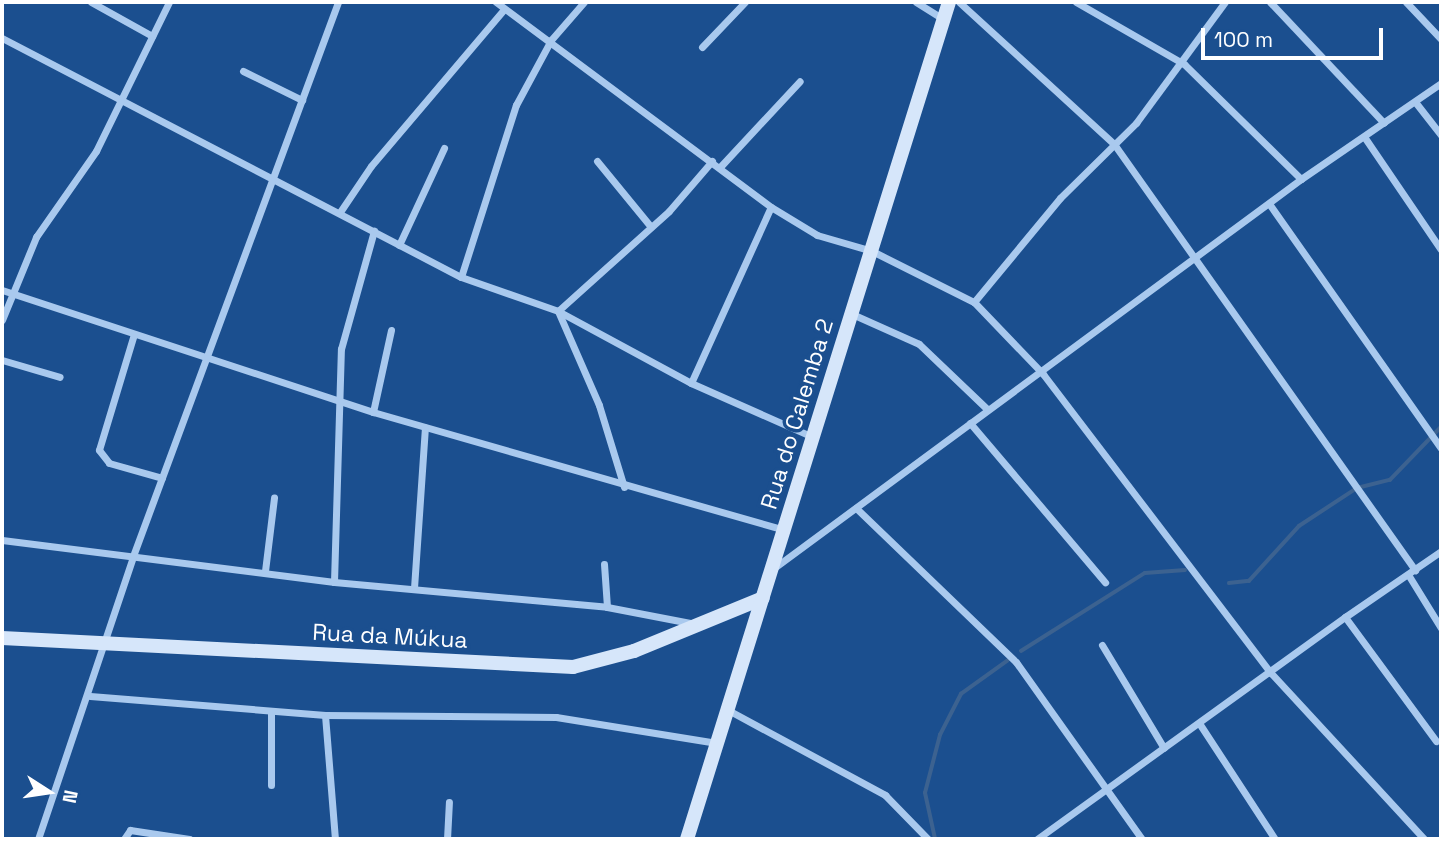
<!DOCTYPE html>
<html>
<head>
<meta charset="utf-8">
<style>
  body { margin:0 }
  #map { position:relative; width:1443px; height:841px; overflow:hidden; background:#1b4f8f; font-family:"Space Grotesk",sans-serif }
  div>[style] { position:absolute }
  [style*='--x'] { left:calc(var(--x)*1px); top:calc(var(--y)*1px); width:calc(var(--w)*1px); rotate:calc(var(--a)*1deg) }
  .stream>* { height:3.5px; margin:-1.75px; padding:0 1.75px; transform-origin:1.75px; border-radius:1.75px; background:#3c6290 }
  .street>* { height:7px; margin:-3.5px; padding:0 3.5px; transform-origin:3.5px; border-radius:3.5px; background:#a9c9ee }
  .secondary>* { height:14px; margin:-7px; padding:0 7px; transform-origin:7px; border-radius:7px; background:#d6e6fa }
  span { translate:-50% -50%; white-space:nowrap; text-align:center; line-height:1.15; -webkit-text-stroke:7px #1b4f8f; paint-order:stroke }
  .street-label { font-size:23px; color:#fff }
  .frame { position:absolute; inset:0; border:4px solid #fff; pointer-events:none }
  .north { position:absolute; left:14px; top:757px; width:70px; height:70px; -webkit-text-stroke:5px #1b4f8f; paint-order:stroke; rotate:102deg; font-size:19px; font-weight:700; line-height:28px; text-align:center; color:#fff }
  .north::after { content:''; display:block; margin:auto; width:24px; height:32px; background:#fff; clip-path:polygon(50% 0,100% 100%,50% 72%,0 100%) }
  .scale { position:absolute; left:1201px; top:28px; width:182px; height:32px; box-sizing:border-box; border:4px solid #fff; border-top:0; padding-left:9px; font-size:21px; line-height:24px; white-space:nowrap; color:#fff; -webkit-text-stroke:5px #1b4f8f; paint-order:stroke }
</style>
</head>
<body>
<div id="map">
  <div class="stream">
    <i style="--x:1229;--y:583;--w:20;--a:-6"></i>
    <i style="--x:1249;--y:581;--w:74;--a:-47.7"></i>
    <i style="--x:1299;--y:526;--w:69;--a:-33.2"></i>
    <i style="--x:1357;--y:488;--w:34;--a:-14"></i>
    <i style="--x:1390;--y:480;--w:74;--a:-46.1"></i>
    <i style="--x:1021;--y:651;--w:146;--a:-32.2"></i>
    <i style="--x:1145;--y:573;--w:40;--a:-4.3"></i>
    <i style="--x:935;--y:839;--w:47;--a:-102.3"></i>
    <i style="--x:925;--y:793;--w:60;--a:-75.5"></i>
    <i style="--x:940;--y:735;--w:46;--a:-62.9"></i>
    <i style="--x:961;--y:694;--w:57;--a:-35.7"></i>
  </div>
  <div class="street">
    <i style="--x:91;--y:2;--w:70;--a:29.1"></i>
    <i style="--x:496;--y:2;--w:343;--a:36.7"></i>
    <i style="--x:771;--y:207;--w:54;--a:31.3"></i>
    <i style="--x:817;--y:235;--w:57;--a:16.2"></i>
    <i style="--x:872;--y:251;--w:114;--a:26.6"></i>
    <i style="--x:974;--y:302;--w:100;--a:46.2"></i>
    <i style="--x:1043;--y:374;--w:376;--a:52.7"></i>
    <i style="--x:1271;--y:673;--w:226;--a:47.3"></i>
    <i style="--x:916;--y:2;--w:32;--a:32"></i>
    <i style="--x:959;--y:2;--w:210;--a:42.5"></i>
    <i style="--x:1114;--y:144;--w:522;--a:54.76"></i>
    <i style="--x:1076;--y:2;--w:125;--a:29.9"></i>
    <i style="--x:1184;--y:64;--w:164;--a:44.5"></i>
    <i style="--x:1270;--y:2;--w:166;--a:46.7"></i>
    <i style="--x:1406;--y:2;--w:51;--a:46.6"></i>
    <i style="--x:2;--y:38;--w:517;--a:27.51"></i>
    <i style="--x:461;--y:277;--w:103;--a:19.3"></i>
    <i style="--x:558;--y:311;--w:151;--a:28.4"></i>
    <i style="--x:691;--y:383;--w:133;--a:23.9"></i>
    <i style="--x:702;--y:47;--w:62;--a:-46.3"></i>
    <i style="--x:243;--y:71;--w:66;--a:26.2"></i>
    <i style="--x:1416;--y:103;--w:41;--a:52"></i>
    <i style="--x:1365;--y:138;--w:135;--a:55.8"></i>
    <i style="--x:597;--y:161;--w:85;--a:50.7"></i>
    <i style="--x:720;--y:167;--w:117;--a:-47.1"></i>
    <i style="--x:1270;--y:205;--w:297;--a:54.9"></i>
    <i style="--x:340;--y:212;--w:55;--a:-56"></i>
    <i style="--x:371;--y:166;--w:206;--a:-49.7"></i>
    <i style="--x:399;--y:245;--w:107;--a:-65.1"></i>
    <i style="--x:461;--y:277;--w:181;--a:-72.3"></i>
    <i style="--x:516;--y:105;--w:74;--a:-61.7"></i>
    <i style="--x:551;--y:40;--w:50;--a:-49"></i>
    <i style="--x:2;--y:290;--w:391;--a:18.2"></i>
    <i style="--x:373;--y:412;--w:428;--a:16"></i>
    <i style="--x:974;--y:302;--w:135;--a:-50.4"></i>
    <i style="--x:1060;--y:198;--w:107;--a:-44.6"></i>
    <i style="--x:1136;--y:123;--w:150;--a:-53.7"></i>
    <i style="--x:852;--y:314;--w:73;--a:24.1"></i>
    <i style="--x:919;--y:344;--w:95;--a:43.7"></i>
    <i style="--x:2;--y:320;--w:90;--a:-67.7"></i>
    <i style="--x:36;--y:237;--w:105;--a:-55.1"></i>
    <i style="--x:96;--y:151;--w:166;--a:-63.9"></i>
    <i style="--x:134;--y:334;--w:121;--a:106.8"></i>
    <i style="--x:99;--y:450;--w:16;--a:52"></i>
    <i style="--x:109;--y:463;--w:55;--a:15.8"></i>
    <i style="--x:2;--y:360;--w:60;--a:16.3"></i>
    <i style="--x:691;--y:383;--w:193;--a:-65.6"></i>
    <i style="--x:373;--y:412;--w:84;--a:-77.6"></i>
    <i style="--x:970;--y:423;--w:209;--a:49.7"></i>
    <i style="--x:624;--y:487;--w:86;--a:-107"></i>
    <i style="--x:599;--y:405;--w:103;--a:-113.6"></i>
    <i style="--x:558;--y:311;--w:149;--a:-42"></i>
    <i style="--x:669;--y:211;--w:66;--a:-49.3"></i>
    <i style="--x:856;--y:508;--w:222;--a:43.9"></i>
    <i style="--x:1016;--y:662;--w:217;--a:54.6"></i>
    <i style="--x:2;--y:540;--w:335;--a:7.2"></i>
    <i style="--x:334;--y:582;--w:274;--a:5.2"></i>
    <i style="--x:607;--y:607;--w:90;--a:10.9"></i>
    <i style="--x:604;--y:564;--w:43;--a:86"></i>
    <i style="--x:774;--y:568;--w:655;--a:-36.43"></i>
    <i style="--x:1301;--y:179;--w:170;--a:-34.4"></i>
    <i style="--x:265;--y:571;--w:74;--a:-83"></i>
    <i style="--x:1409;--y:576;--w:61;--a:58.4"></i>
    <i style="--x:334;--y:582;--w:233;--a:-88.3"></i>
    <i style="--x:341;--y:349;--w:123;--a:-74.4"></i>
    <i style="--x:414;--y:588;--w:161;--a:-86.1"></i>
    <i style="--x:1345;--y:617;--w:116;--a:-34.5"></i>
    <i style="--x:1102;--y:645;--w:120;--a:59"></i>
    <i style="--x:90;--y:696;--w:236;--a:4.6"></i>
    <i style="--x:325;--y:715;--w:231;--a:0.5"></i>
    <i style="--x:556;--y:717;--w:163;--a:9.2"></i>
    <i style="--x:728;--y:710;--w:179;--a:28.4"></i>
    <i style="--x:885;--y:795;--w:62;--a:45.7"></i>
    <i style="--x:325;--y:715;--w:124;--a:85.4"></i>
    <i style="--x:1199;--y:723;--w:139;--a:56.8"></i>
    <i style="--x:271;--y:785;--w:74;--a:-90"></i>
    <i style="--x:38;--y:839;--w:299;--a:-71.4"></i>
    <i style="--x:133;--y:556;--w:591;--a:-69.69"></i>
    <i style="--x:124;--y:839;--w:11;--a:-56"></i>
    <i style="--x:130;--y:830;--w:60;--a:8.7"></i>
    <i style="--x:447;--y:839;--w:37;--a:-87"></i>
    <i style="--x:1037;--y:839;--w:380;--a:-35.8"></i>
    <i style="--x:1345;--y:617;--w:154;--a:53.7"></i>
  </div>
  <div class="secondary">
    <i style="--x:2;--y:638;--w:572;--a:2.91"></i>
    <i style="--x:573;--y:667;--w:63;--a:-14.7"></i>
    <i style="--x:634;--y:651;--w:139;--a:-22.3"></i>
    <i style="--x:687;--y:839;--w:877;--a:-72.62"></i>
  </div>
  <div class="street-label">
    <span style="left:797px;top:414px;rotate:-73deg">Rua do Calemba 2</span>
    <span style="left:390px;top:636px;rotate:3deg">Rua da Múkua</span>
  </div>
  <div class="frame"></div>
  <div class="north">N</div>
  <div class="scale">100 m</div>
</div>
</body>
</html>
